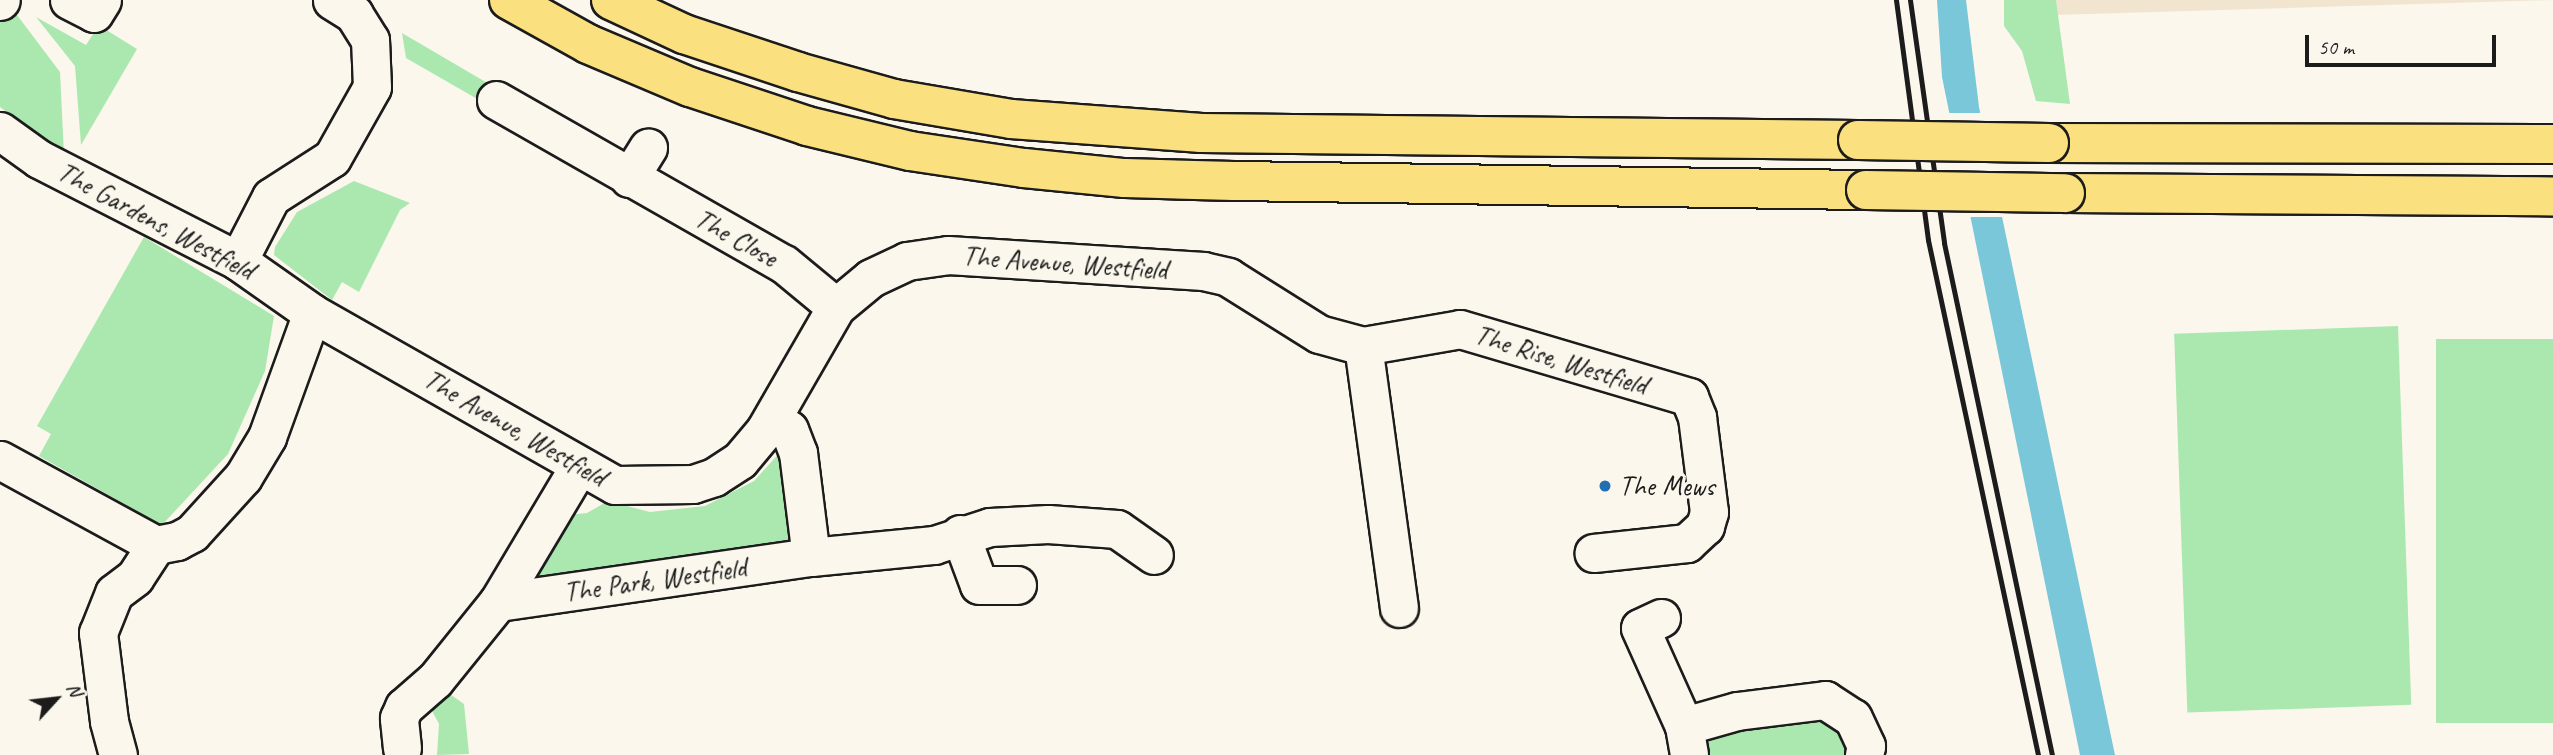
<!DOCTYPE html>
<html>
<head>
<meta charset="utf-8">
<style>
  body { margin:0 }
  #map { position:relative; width:2553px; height:755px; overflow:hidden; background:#fbf7ec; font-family:Caveat,sans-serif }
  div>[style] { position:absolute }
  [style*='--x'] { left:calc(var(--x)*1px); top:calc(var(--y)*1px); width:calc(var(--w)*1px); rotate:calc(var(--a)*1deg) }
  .built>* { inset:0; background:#f1e5d0 }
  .green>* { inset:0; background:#abe8af; transform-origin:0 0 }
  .water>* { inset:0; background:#7ac7d9 }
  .pier>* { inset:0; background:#fbf7ec }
  .roads { filter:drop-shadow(2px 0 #1c1c1c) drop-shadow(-2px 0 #1c1c1c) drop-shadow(0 2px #1c1c1c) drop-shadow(0 -2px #1c1c1c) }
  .minor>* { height:37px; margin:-18.5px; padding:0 18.5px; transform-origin:18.5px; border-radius:18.5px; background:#fbf7ec }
  .major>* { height:38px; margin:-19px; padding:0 19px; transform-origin:19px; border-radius:19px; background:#fbe080 }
  .rail>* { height:5px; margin:-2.5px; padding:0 2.5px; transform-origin:2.5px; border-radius:2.5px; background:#1c1c1c }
  .bridges { filter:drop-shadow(2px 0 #1c1c1c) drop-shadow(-2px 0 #1c1c1c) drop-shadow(0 2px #1c1c1c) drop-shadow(0 -2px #1c1c1c) }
  .major-bridge>* { height:38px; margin:-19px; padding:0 19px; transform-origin:19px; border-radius:19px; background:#fbe080 }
  .dots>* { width:19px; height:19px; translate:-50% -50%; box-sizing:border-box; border:4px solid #fbf7ec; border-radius:50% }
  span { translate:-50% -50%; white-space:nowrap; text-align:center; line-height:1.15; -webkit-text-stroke:6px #fbf7ec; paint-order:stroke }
  .street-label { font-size:28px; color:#1c1c1c }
  .poi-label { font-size:28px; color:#1c1c1c }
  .left { translate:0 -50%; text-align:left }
  .north { position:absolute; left:21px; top:664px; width:70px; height:70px; -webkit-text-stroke:5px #fbf7ec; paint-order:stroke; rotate:63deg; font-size:19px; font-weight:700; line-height:28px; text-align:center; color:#1c1c1c }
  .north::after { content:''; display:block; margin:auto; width:24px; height:32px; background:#1c1c1c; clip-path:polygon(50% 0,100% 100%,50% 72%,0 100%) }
  .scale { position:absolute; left:2305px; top:35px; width:191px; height:32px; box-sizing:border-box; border:4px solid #1c1c1c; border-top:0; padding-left:9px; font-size:21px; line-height:24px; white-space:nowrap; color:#1c1c1c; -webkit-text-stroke:5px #fbf7ec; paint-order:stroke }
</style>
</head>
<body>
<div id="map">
  <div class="built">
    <i style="clip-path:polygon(2056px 0,2553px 0,2055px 15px)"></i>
  </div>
  <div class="green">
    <i style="clip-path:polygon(2004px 0,2056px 0,2070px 104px,2036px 101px,2022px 51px,2004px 26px)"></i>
    <i style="clip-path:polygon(14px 11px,60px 72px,64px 155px,0 107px,0 19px)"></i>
    <i style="clip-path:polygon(36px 17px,86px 45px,95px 31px,103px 28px,137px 49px,81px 145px,75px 66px)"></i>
    <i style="clip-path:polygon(402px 33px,489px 84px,479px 100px,406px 58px)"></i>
    <i style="clip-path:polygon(354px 181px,410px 203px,400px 210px,359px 292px,342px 282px,332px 300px,274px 255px,275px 247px,297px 212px)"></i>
    <i style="clip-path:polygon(144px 237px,274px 316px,265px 371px,228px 454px,162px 525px,39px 456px,51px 434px,37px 426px)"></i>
    <i style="left:2398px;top:326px;width:379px;height:224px;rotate:88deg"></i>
    <i style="left:2553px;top:339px;width:384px;height:117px;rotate:90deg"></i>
    <i style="clip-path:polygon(783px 449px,793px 548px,534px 583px,534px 573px,568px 515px,587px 513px,608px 501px,650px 512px,705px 506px,754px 481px)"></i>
    <i style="clip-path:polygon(447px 692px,464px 704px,469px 754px,437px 755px,439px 724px,429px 705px)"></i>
    <i style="clip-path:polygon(1815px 714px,1844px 729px,1852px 755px,1705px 755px,1704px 744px,1712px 733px)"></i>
  </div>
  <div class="water">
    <i style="clip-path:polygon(1937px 0,1966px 0,1979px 107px,2115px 755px,2080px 755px,1942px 77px)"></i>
  </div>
  <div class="pier">
    <i style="clip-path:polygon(1946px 113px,1984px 113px,2006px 217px,1967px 217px)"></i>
  </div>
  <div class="roads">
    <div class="minor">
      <i style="--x:69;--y:0;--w:28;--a:27"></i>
      <i style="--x:94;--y:13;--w:15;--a:-58"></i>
      <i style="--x:0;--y:1;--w:1;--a:-45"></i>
      <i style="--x:496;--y:100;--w:331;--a:29.7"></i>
      <i style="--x:784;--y:264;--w:67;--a:39.6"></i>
      <i style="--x:0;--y:131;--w:48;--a:35.7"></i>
      <i style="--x:39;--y:159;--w:224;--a:27.1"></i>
      <i style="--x:238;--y:261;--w:90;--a:35.1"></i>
      <i style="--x:629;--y:178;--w:36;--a:-58"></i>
      <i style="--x:238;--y:261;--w:72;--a:-62.7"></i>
      <i style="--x:271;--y:197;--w:72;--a:-32.6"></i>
      <i style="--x:332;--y:158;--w:81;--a:-60.6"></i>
      <i style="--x:372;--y:87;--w:47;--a:-92.4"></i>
      <i style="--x:370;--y:40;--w:31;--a:-122"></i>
      <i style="--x:354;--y:14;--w:26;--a:-148"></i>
      <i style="--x:0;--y:460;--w:178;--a:28.6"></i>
      <i style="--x:156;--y:545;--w:21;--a:-11"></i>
      <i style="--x:177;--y:541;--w:17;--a:-28"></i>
      <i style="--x:192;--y:533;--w:76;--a:-47.7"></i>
      <i style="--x:243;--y:477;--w:47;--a:-59"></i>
      <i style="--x:267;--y:437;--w:132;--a:-70.1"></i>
      <i style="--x:312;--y:313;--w:348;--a:29.6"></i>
      <i style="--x:615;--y:485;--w:78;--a:-0.7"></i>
      <i style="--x:693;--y:484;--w:22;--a:-18"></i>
      <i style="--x:714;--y:477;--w:31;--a:-33"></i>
      <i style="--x:740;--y:460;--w:39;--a:-50"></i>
      <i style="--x:765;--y:430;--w:142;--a:-60"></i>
      <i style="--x:836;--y:307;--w:45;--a:-39.6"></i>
      <i style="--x:871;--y:278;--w:40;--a:-25"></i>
      <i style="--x:907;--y:261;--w:41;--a:-8.3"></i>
      <i style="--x:948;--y:255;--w:256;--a:3.6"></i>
      <i style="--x:1203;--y:271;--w:26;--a:13"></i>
      <i style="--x:1228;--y:277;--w:107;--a:32.1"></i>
      <i style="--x:1319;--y:334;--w:46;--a:15.3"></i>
      <i style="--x:960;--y:534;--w:54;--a:69.6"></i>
      <i style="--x:979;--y:585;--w:38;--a:0"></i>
      <i style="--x:811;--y:557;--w:124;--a:-5.6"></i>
      <i style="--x:934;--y:545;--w:59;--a:-17.8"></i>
      <i style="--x:990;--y:527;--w:58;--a:-3"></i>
      <i style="--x:1048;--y:524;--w:69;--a:4.1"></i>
      <i style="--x:1117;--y:529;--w:45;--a:35.1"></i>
      <i style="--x:498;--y:602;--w:316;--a:-8.2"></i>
      <i style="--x:811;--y:557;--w:105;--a:-97.1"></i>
      <i style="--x:798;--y:453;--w:25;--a:-111"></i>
      <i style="--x:789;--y:430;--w:19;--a:-144"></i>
      <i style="--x:1399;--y:608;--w:264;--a:-97.8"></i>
      <i style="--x:1363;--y:346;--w:98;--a:-9.9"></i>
      <i style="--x:1460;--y:329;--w:239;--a:16.5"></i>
      <i style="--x:1689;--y:397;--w:22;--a:68"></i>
      <i style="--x:1697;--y:417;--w:96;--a:82.8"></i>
      <i style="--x:1709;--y:512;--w:15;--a:106"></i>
      <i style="--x:1705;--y:526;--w:25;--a:137"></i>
      <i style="--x:1687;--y:543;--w:94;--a:173.9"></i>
      <i style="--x:1661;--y:618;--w:23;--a:155"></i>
      <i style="--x:1640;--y:628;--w:107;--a:65.8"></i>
      <i style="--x:1684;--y:726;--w:29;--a:80"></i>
      <i style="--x:1684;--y:726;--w:55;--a:-15.8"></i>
      <i style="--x:1737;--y:711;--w:89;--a:-7.1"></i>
      <i style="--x:1825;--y:700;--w:33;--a:33"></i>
      <i style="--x:1853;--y:718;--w:31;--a:65"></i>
      <i style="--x:1866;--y:746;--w:9;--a:103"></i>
      <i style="--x:402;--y:748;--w:30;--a:-96"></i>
      <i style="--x:399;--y:718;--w:12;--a:-66"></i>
      <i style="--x:404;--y:707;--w:41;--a:-41.1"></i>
      <i style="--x:435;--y:680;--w:100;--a:-51.1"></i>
      <i style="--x:498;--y:602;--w:158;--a:-59.2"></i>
      <i style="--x:118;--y:755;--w:35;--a:-105"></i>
      <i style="--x:109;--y:721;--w:89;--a:-97.1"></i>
      <i style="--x:98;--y:633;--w:43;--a:-68.2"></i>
      <i style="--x:114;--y:593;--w:26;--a:-37"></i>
      <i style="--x:135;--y:577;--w:38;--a:-57"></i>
    </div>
    <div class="major">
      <i style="--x:509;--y:0;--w:90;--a:29.1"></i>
      <i style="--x:588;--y:44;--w:111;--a:22.9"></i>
      <i style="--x:690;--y:87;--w:123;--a:18.4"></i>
      <i style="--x:807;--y:126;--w:106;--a:13.6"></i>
      <i style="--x:910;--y:151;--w:115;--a:8.5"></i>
      <i style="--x:1024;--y:168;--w:101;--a:5.7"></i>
      <i style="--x:1125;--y:178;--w:109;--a:1.6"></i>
      <i style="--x:1234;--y:181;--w:632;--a:0.82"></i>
      <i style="--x:611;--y:0;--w:81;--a:25"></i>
      <i style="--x:684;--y:34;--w:120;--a:18.4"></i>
      <i style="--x:798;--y:72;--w:100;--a:15.7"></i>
      <i style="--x:894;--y:99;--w:119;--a:9.7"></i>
      <i style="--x:1011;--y:119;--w:191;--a:4.2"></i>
      <i style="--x:1201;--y:133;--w:657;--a:0.61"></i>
      <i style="--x:2049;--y:143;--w:504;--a:0.11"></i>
      <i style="--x:2065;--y:193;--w:488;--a:0.4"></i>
    </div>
  </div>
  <div class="rail">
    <i style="--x:1896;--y:0;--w:242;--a:82.4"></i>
    <i style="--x:1928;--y:240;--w:527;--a:77.94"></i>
    <i style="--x:1910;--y:0;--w:245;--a:82"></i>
    <i style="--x:1944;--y:243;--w:523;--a:78.09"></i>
  </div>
  <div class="bridges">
    <div class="major-bridge">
      <i style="--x:1858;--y:140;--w:191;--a:0.9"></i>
      <i style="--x:1866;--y:190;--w:199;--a:0.9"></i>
    </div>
  </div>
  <div class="dots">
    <i style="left:1605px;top:486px;background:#1f6fb2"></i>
  </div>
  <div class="street-label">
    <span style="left:156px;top:221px;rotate:28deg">The Gardens, Westfield</span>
    <span style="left:736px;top:238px;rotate:29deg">The Close</span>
    <span style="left:1065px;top:263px;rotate:4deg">The Avenue, Westfield</span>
    <span style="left:1561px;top:360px;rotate:17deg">The Rise, Westfield</span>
    <span style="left:515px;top:428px;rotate:30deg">The Avenue, Westfield</span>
    <span style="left:655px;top:580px;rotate:-8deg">The Park, Westfield</span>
  </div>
  <div class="poi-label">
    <span class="left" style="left:1619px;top:486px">The Mews</span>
  </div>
  <div class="north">N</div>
  <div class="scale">50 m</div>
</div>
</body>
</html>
